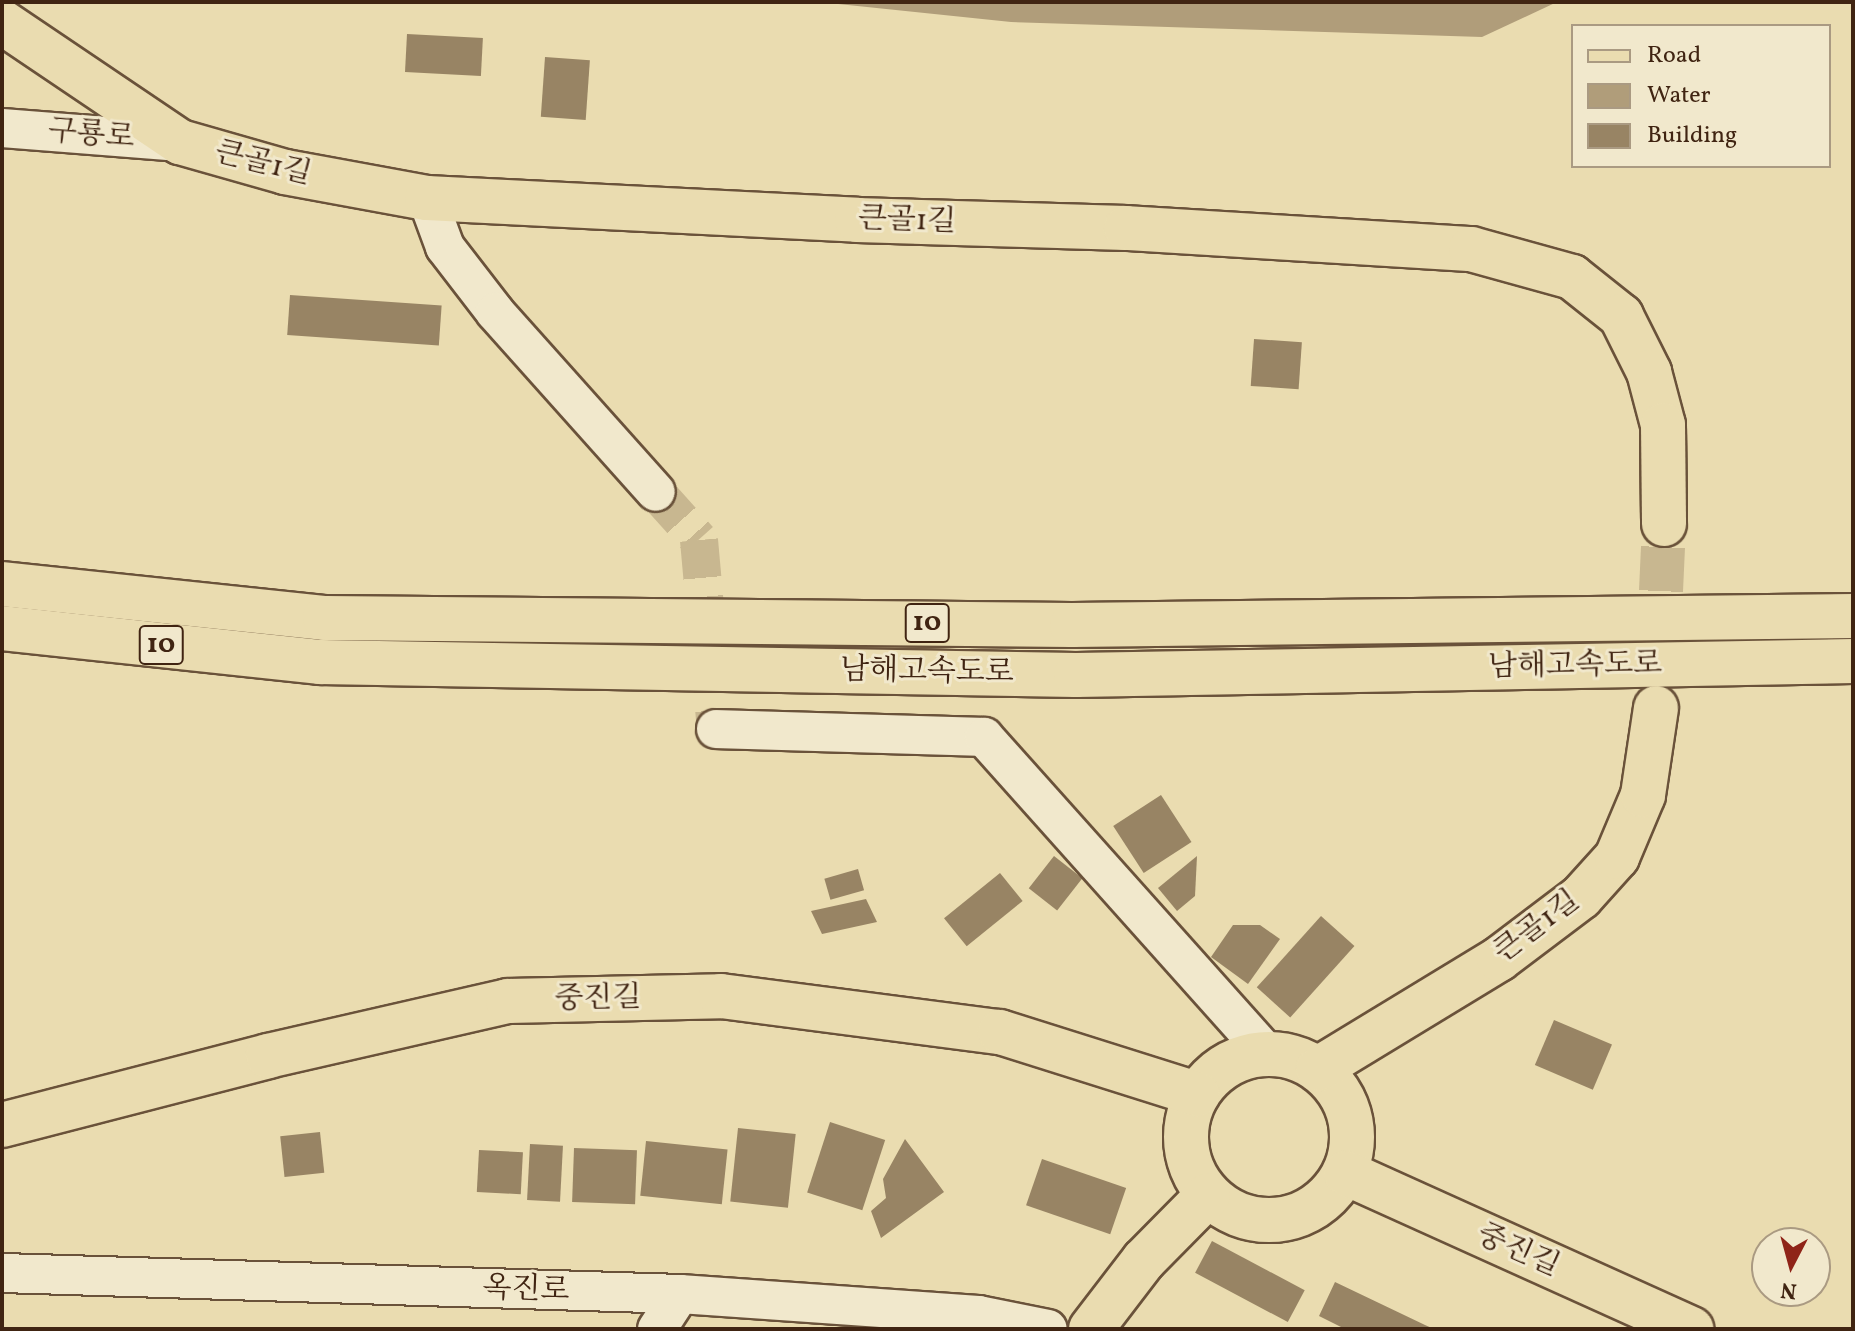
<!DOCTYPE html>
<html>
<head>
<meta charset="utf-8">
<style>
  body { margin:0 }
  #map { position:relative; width:1855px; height:1331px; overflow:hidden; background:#eadcb0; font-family:Vollkorn,"Noto Serif KR",serif }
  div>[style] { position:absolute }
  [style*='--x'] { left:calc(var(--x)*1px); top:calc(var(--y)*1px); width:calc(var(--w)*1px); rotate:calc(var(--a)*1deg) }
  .water>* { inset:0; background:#b09d7a }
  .building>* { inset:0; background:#988464; transform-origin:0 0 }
  .minor-tunnel>* { height:38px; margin-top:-19px; transform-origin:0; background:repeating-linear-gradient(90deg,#c8b790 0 38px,transparent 0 57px) }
  .major-tunnel>* { height:44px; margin-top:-22px; transform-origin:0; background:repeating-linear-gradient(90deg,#c8b790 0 44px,transparent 0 66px) }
  .roads { filter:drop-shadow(2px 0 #6a523a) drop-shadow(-2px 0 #6a523a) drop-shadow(0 2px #6a523a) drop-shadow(0 -2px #6a523a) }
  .minor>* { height:38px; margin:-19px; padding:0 19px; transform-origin:19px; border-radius:19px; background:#f1e8cc }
  .major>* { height:44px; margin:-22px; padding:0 22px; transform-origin:22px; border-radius:22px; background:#eadcb0 }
  .major>.ring { margin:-22px; padding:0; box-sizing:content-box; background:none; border:44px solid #eadcb0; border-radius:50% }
  .highway>* { height:44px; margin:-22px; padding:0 22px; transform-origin:22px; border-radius:22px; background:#eadcb0 }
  span { translate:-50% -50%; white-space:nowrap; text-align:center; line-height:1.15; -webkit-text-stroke:6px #f1e8cc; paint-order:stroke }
  .shield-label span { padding:2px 6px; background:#f1e8cc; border:2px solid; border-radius:6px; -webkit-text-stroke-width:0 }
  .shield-label { font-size:28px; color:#402412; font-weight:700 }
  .street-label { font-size:30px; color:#402412 }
  .frame { position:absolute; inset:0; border:4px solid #402412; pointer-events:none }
  .legend { position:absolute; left:1571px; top:24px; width:260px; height:144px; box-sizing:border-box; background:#f1e8cc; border:2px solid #aa9a82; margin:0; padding:10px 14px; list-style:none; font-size:24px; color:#402412 }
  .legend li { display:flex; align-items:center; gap:16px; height:40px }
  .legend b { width:40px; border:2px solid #aa9a82 }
  .north { position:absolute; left:1751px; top:1227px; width:80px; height:80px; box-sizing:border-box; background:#f1e8cc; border:2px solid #aa9a82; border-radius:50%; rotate:186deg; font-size:22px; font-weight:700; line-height:32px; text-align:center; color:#402412 }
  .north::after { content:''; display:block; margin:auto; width:28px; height:36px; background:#8f2418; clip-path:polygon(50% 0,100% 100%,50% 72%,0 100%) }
</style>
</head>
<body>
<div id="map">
  <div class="water">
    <i style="clip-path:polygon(819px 2px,1557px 2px,1482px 37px,1011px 22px)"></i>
  </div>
  <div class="building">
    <i style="left:407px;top:34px;width:76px;height:38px;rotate:3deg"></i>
    <i style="left:545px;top:57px;width:45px;height:60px;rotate:4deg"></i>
    <i style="left:290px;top:295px;width:152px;height:40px;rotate:4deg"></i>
    <i style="left:1254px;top:339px;width:48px;height:47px;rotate:4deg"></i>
    <i style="left:1161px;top:795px;width:56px;height:57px;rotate:57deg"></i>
    <i style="left:1054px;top:856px;width:36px;height:41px;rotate:38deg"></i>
    <i style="clip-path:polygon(1197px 856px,1195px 896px,1177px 911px,1158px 888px)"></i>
    <i style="left:858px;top:869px;width:22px;height:35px;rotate:74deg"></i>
    <i style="left:1000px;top:873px;width:36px;height:72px;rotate:51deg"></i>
    <i style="clip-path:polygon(866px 899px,877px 922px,822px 934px,811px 911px)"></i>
    <i style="left:1321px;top:916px;width:45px;height:96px;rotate:42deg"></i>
    <i style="clip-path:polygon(1233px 925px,1260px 925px,1280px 939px,1248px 984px,1211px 957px)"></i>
    <i style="left:1554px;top:1020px;width:63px;height:49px;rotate:23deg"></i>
    <i style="left:830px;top:1122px;width:58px;height:74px;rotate:18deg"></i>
    <i style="left:738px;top:1128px;width:58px;height:74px;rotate:6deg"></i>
    <i style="left:320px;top:1132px;width:41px;height:40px;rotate:84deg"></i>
    <i style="clip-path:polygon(905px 1139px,944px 1192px,881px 1238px,871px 1211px,886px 1198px,883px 1179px)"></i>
    <i style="left:646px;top:1141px;width:82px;height:55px;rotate:6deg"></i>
    <i style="left:530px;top:1144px;width:33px;height:56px;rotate:3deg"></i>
    <i style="left:574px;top:1148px;width:63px;height:54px;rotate:2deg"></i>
    <i style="left:479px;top:1150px;width:44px;height:42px;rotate:3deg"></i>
    <i style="left:1042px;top:1159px;width:89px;height:49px;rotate:19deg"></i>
    <i style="left:1212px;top:1241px;width:105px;height:36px;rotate:28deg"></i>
    <i style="clip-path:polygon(1335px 1282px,1425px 1325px,1434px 1329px,1345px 1329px,1319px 1316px)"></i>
  </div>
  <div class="minor-tunnel">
    <i style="--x:656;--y:492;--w:64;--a:48.1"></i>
    <i style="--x:699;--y:540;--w:190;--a:84.9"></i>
  </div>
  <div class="major-tunnel">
    <i style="--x:1658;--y:657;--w:133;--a:-87.4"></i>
  </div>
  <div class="roads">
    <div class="minor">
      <i style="--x:2;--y:128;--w:179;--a:4.5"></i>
      <i style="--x:427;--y:198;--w:52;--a:69.8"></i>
      <i style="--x:445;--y:247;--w:82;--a:52.4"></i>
      <i style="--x:495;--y:312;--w:241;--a:48.2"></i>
      <i style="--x:716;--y:729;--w:268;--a:1.7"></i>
      <i style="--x:984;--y:737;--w:424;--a:48.2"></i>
      <i style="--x:2;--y:1273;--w:678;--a:1.77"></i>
      <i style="--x:680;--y:1294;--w:299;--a:4"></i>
      <i style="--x:978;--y:1315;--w:71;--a:11.3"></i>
      <i style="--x:657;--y:1329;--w:42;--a:-56.7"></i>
    </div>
    <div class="major">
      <i style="--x:2;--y:22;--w:215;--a:34"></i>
      <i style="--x:180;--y:142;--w:109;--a:15.9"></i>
      <i style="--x:285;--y:172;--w:144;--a:10.4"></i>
      <i style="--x:427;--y:198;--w:431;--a:2.9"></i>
      <i style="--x:857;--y:220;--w:269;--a:1.7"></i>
      <i style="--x:1126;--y:228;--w:346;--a:3.5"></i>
      <i style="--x:1471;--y:249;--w:105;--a:15.5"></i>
      <i style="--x:1572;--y:277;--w:63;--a:38.5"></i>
      <i style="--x:1621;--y:316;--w:63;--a:63.4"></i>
      <i style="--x:1649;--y:372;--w:55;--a:75.2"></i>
      <i style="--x:1663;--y:425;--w:99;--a:89.4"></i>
      <i class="ring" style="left:1186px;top:1054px;width:122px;height:122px"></i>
      <i style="--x:1318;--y:1069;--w:212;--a:-31.3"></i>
      <i style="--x:1499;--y:959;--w:103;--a:-37.1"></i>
      <i style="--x:1581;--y:897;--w:54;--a:-48"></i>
      <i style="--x:1617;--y:857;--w:67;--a:-67.2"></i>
      <i style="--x:1643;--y:795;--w:88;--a:-81.5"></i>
      <i style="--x:2;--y:1125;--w:275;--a:-14.5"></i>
      <i style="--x:268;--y:1056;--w:246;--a:-12.9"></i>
      <i style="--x:508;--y:1001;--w:213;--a:-1.3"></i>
      <i style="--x:721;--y:996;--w:281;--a:7.4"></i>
      <i style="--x:1000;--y:1032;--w:207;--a:17.5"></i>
      <i style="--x:1346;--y:1173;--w:379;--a:24.3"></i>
      <i style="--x:1091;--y:1329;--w:87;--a:-52.5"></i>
      <i style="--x:1144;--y:1260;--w:91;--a:-45.4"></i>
    </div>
    <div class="highway">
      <i style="--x:2;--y:584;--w:325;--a:6"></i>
      <i style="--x:325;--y:618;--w:747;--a:0.54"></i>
      <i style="--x:1072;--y:625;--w:781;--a:-0.66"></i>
      <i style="--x:2;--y:628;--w:320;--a:6.1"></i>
      <i style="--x:320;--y:662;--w:756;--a:0.99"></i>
      <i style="--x:1076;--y:675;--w:777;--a:-1.03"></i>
    </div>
  </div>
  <div class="shield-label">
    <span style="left:927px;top:623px">10</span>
    <span style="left:161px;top:645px">10</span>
  </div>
  <div class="street-label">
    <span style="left:91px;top:135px;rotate:5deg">구룡로</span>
    <span style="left:263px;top:164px;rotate:14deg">큰골1길</span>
    <span style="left:907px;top:221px;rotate:2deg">큰골1길</span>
    <span style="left:1575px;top:666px;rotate:-1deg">남해고속도로</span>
    <span style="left:927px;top:672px;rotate:1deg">남해고속도로</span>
    <span style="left:1537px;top:927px;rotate:-37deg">큰골1길</span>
    <span style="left:598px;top:999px;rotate:-1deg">중진길</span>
    <span style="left:1518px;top:1251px;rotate:24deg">중진길</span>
    <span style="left:526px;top:1290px;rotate:2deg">옥진로</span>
  </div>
  <div class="frame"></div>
  <ul class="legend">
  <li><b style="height:10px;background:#eadcb0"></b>Road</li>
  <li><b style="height:22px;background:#b09d7a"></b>Water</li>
  <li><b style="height:22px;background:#988464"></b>Building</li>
  </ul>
  <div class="north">N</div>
</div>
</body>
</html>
